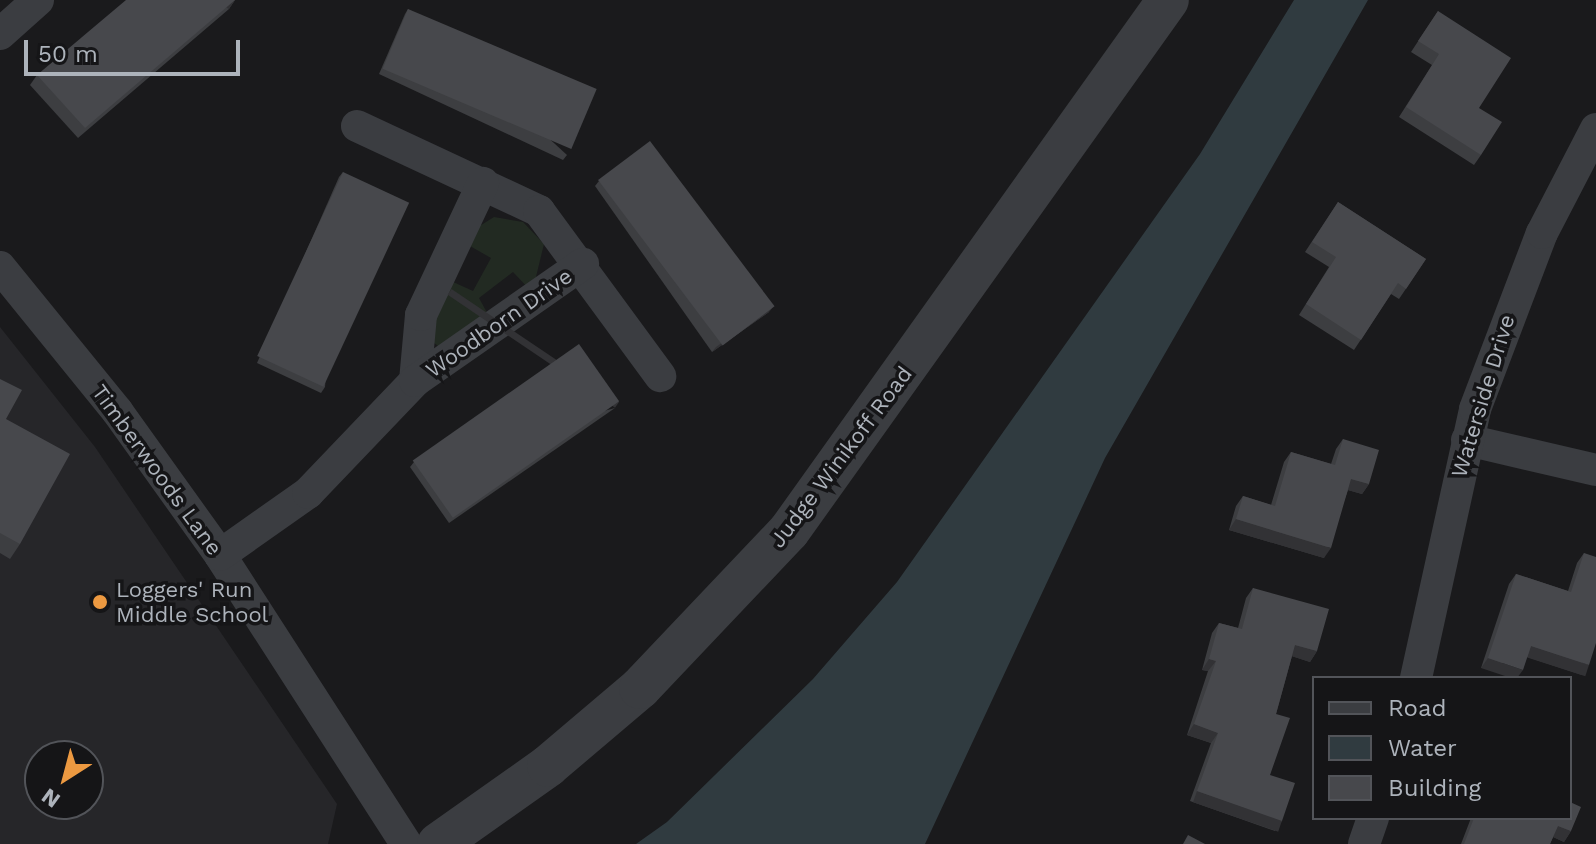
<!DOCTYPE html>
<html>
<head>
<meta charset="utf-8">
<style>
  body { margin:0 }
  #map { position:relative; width:1596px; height:844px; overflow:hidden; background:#1a1a1c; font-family:"Work Sans",sans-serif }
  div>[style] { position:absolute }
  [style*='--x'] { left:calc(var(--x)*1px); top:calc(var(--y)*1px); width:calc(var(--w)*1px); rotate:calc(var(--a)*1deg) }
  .built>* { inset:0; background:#262629 }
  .green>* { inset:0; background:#222a22 }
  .water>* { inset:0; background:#303b40 }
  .minor>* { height:32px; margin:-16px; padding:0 16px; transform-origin:16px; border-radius:16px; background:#3b3d41 }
  .tertiary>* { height:42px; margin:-21px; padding:0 21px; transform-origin:21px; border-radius:21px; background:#3b3d41 }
  .wall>* { inset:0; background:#3d3e41 }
  .shaded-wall>* { inset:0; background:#323235; transform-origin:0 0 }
  .building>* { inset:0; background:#47484c; transform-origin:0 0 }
  .dots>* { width:22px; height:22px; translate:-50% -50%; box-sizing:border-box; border:4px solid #151517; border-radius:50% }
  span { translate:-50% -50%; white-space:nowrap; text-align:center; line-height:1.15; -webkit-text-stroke:7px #151517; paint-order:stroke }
  .street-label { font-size:22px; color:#adb3bb }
  .poi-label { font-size:22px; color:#adb3bb }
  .left { translate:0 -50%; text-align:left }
  .legend { position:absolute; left:1312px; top:676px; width:260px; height:144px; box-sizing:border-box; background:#151517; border:2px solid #525459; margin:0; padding:10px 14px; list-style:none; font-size:24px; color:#adb3bb }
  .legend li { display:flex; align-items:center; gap:16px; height:40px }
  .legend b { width:40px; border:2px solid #525459 }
  .north { position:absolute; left:24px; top:740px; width:80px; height:80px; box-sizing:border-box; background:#151517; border:2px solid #525459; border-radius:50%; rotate:216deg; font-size:22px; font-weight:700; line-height:32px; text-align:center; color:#adb3bb }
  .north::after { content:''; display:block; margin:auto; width:28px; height:36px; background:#ec9941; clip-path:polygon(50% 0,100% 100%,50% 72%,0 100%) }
  .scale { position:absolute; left:24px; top:40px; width:216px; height:36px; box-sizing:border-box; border:4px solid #adb3bb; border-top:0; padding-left:10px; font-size:24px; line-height:28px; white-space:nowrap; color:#adb3bb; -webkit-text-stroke:6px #151517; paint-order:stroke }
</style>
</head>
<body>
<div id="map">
  <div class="built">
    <i style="clip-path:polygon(evenodd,0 327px,95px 447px,337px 804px,328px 844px,0 844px,0 327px,40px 756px,88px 756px,88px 804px,40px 804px,40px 756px)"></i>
  </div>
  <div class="green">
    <i style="clip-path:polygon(494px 217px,523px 222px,544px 244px,534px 285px,530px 290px,513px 272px,479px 298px,490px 318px,441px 348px,434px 343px,431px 324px,451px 281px,473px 291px,491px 258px,470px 246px,478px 227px)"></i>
  </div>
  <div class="water">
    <i style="clip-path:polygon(1294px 0,1368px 0,1105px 458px,925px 844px,636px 844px,667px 822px,813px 679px,897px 582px,1200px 154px)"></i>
  </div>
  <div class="minor">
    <i style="--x:0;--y:34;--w:51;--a:-41.8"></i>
    <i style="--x:357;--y:126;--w:201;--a:25"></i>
    <i style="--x:539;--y:211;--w:205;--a:53.7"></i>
    <i style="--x:0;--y:267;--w:186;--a:50.9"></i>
    <i style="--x:117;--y:411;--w:177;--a:54.4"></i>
    <i style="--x:220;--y:555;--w:344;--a:57.2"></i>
    <i style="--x:415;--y:381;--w:66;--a:-84.8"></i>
    <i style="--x:421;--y:315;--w:146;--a:-64.8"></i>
    <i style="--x:1467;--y:440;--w:132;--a:13.1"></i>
    <i style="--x:220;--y:555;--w:108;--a:-35.2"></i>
    <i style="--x:308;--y:493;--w:155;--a:-46.3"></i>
    <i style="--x:415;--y:381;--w:205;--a:-34.9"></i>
    <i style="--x:1416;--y:678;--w:275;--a:-77.6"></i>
    <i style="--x:1475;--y:409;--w:188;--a:-69.2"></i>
    <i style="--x:1542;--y:233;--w:117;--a:-62.6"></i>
    <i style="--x:1364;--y:844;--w:28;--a:-71"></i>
  </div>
  <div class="tertiary">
    <i style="--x:438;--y:844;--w:135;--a:-35.3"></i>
    <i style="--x:548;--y:766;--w:121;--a:-40.3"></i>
    <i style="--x:640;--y:688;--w:216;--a:-46.5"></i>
    <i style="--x:789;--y:531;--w:652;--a:-54.48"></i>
  </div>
  <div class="wall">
    <i style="clip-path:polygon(235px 0,229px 9px,78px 138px,30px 85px,37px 75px)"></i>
    <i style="clip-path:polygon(408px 9px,567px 155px,563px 160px,379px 74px,405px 14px)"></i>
    <i style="clip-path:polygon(1438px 11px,1479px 108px,1481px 155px,1474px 165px,1399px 117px,1432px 65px,1411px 52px)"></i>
    <i style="clip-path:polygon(343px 172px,325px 387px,321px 393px,257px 363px,339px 177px)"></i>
    <i style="clip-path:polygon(599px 181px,769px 312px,712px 352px,595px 186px)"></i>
    <i style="clip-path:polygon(1338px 202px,1426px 259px,1399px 299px,1391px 294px,1354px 350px,1299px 315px,1329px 267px,1305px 252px)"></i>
    <i style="clip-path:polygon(0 379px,6px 419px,20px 544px,10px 559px,0 553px)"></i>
    <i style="clip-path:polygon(615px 408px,449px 523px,410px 467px,414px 462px)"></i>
    <i style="clip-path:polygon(1343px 439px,1369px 484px,1362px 494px,1348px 490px,1324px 558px,1229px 530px,1236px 506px,1243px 496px,1271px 505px,1284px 462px,1291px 452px,1331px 464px,1336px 449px)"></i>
    <i style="clip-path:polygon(1584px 553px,1582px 675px,1527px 657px,1481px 668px,1509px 584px,1516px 574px,1568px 591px,1577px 563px)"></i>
    <i style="clip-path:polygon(1253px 588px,1317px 651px,1310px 662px,1292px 656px,1276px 714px,1270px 775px,1282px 821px,1275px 831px,1190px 801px,1211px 743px,1187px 735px,1208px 671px,1202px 670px,1212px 633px,1219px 623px,1238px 628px,1246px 598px)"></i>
    <i style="clip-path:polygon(1471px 818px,1570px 818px,1571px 831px,1564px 842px,1553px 837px,1550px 844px,1461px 844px)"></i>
  </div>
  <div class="shaded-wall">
    <i style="left:235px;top:0;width:11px;height:197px;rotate:124deg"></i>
    <i style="clip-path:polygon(773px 307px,769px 312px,712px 352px,716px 347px)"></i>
    <i style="left:619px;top:402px;width:7px;height:202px;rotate:124deg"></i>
    <i style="clip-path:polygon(1351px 479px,1369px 484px,1362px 494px,1344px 489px)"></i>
    <i style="clip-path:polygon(1236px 519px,1331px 548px,1324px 558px,1229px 530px)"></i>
    <i style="clip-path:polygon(1295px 645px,1317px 651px,1310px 662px,1288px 655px)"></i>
    <i style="left:1531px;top:646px;width:61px;height:12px;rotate:18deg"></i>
    <i style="clip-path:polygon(1488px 658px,1523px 670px,1517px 678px,1511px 678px,1481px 668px)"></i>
    <i style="clip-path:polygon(1209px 659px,1216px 661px,1208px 671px,1202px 670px)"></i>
    <i style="clip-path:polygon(1194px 724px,1218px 733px,1211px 743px,1187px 735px)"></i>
    <i style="left:1197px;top:791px;width:90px;height:12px;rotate:19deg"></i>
    <i style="clip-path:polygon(1558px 826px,1571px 831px,1564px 842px,1551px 836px)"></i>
  </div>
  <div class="building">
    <i style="clip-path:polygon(126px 0,235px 0,85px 128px,37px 75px)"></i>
    <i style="left:408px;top:9px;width:205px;height:65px;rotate:23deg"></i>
    <i style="clip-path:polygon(1438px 11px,1511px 58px,1479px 108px,1502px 122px,1481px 155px,1406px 107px,1439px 54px,1418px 41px)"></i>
    <i style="left:650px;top:141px;width:207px;height:65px;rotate:53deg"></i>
    <i style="left:343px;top:172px;width:73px;height:203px;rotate:25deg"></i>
    <i style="clip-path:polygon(1338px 202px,1426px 259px,1406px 289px,1398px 283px,1361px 340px,1306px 304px,1336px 257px,1312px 242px)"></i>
    <i style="left:579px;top:344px;width:70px;height:203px;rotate:55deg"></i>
    <i style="clip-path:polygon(0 379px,22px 390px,6px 419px,70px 454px,20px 544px,0 533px)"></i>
    <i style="clip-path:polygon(1343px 439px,1379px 450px,1369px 484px,1351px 479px,1331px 548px,1236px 519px,1243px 496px,1275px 506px,1291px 452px,1335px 465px)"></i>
    <i style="clip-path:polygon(1584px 553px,1596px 557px,1596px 643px,1589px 665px,1531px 646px,1523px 670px,1488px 658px,1516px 574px,1571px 592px)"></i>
    <i style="clip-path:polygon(1253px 588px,1329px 609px,1317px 651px,1295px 645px,1276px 714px,1290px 718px,1270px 775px,1295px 783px,1282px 821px,1197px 791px,1218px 733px,1194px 724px,1216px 661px,1209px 659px,1219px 623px,1242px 629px)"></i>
    <i style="clip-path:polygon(1570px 802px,1581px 807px,1571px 831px,1558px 826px,1550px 844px,1464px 844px,1474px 818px,1570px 818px)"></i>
    <i style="clip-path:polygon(1188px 835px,1205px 844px,1183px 844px)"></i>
  </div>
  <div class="dots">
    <i style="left:100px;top:602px;background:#ec9941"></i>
  </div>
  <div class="street-label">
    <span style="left:499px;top:323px;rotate:-35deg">Woodborn Drive</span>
    <span style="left:1483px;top:396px;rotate:-73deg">Waterside Drive</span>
    <span style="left:841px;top:457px;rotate:-53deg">Judge Winikoff Road</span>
    <span style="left:157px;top:470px;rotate:54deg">Timberwoods Lane</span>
  </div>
  <div class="poi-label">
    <span class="left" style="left:116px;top:602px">Loggers' Run<br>Middle School</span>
  </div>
  <ul class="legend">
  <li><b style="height:10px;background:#3b3d41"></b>Road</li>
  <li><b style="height:22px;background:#303b40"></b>Water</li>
  <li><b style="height:22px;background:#47484c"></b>Building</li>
  </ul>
  <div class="north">N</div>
  <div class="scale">50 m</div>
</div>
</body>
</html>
